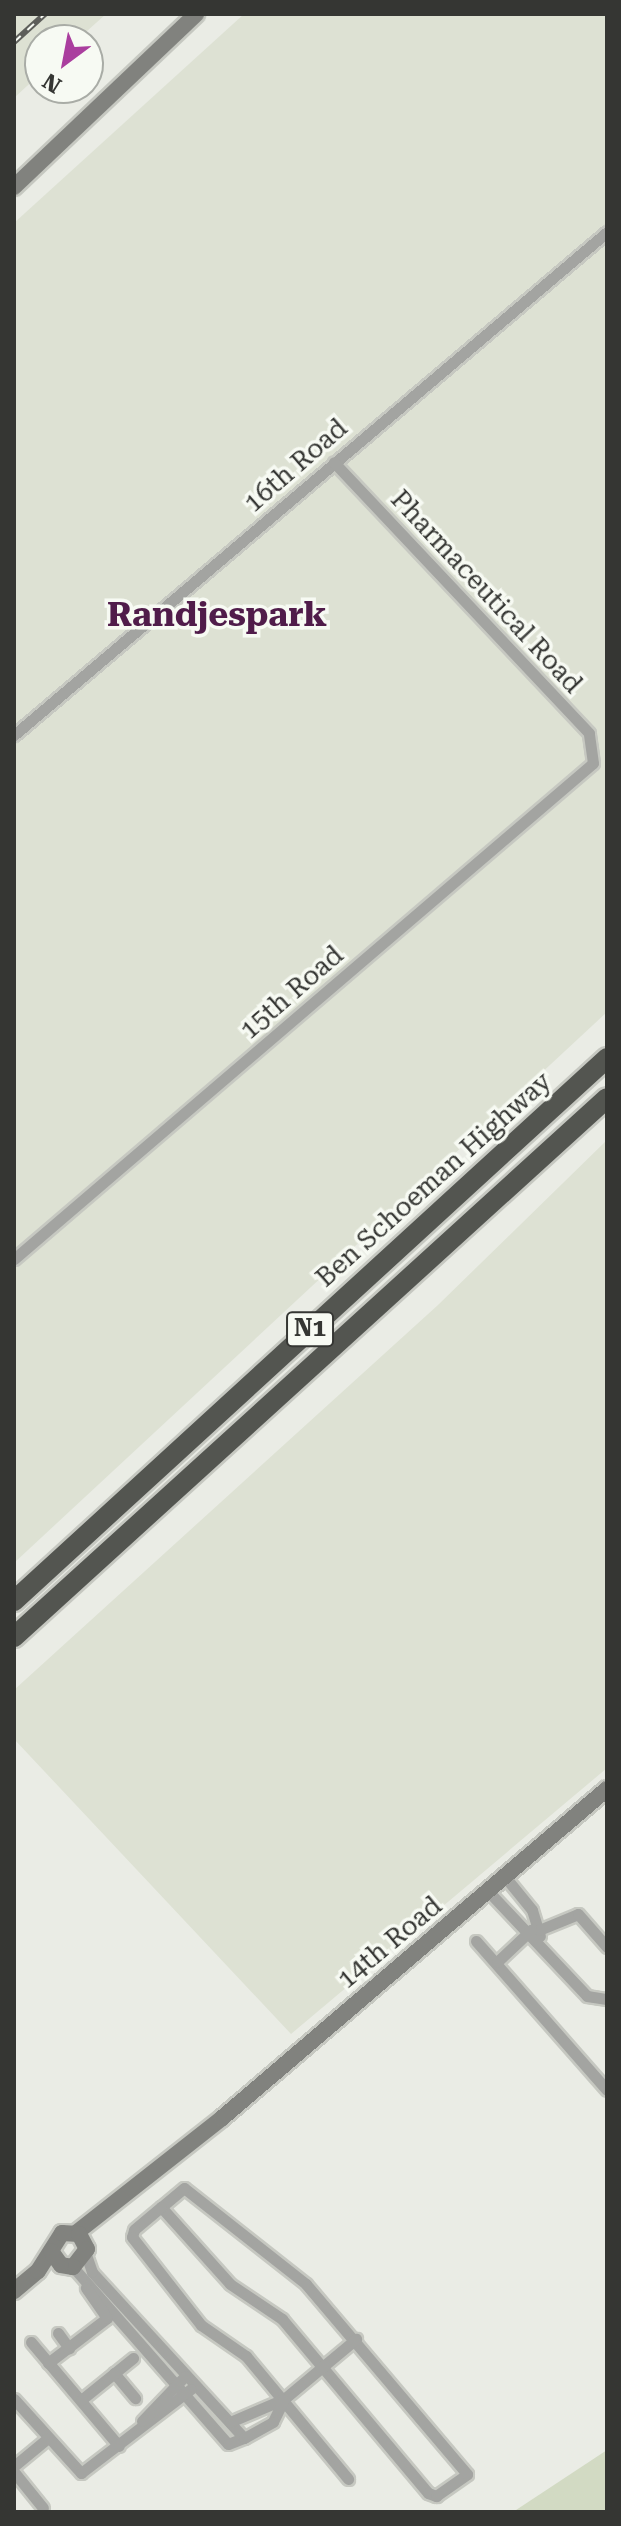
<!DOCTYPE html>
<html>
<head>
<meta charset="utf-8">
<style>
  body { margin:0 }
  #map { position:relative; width:621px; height:2526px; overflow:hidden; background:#eaece5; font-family:"Roboto Serif",serif }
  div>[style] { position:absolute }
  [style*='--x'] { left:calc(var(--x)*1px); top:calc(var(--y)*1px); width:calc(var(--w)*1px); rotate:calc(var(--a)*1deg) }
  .built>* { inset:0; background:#dde1d3 }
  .green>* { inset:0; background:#d2dac3 }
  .roads { filter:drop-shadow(2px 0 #c6c8c1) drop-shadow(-2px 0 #c6c8c1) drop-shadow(0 2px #c6c8c1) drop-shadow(0 -2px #c6c8c1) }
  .street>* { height:11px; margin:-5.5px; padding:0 5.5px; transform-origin:5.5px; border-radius:5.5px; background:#a3a4a1 }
  .secondary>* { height:16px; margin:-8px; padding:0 8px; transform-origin:8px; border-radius:8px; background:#81827e }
  .highway>* { height:20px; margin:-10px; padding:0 10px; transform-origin:10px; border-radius:10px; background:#535550 }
  .rail>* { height:6px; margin-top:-3px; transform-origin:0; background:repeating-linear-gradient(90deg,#f7faf3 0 9px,#5d5e5a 0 18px); box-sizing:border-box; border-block:2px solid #5d5e5a }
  span { translate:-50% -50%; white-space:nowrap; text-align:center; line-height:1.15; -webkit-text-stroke:7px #f7faf3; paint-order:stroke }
  .shield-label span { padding:2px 6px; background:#f7faf3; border:2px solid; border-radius:6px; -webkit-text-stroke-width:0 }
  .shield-label { font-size:24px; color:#353633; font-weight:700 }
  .street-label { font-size:26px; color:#353633 }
  .district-label { font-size:34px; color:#501c4a; font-weight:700 }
  .frame { position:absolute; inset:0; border:16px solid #353633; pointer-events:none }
  .north { position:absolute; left:24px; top:24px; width:80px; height:80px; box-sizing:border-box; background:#f7faf3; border:2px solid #a9aca6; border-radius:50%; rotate:212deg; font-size:22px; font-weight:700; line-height:32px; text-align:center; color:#353633 }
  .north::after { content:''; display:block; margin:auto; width:28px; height:36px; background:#aa3e9e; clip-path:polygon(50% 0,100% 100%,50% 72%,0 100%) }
</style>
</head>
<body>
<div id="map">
  <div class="built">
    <i style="clip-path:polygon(14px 14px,106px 14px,77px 40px,40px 40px,40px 74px,14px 98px)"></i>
    <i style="clip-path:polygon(244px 14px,607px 14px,607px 1012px,14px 1563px,14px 223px)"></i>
    <i style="clip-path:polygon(607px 1140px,607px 1768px,291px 2034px,14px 1739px,14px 1690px,438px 1305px)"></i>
  </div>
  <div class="green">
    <i style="clip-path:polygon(607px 2450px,607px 2512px,513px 2512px)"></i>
  </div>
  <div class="roads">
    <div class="street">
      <i style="--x:14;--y:735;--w:778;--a:-40.31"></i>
      <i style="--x:14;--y:1259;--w:762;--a:-40.58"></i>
      <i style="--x:593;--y:763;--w:30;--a:-98"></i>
      <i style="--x:589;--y:733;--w:372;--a:-133.3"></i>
      <i style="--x:506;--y:1878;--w:41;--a:50.9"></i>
      <i style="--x:532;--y:1910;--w:27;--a:73"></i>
      <i style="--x:488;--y:1891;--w:144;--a:46.7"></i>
      <i style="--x:587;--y:1996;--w:20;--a:9"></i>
      <i style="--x:539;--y:1930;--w:42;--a:-22.3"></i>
      <i style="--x:578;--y:1914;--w:44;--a:48.7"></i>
      <i style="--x:476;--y:1941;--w:198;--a:48.7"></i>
      <i style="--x:497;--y:1962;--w:47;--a:-43.3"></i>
      <i style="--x:161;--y:2207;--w:103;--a:48.1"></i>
      <i style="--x:230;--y:2284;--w:63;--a:33.9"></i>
      <i style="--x:282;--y:2319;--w:227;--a:50"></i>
      <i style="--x:428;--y:2493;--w:9;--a:21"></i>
      <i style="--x:436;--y:2496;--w:38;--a:-35"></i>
      <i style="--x:467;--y:2474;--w:249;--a:-130.3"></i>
      <i style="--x:306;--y:2284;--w:155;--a:-141.8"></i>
      <i style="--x:184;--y:2188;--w:30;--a:140"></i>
      <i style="--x:161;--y:2207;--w:35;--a:140"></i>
      <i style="--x:134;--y:2230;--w:7;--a:106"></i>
      <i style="--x:132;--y:2237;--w:112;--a:51.9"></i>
      <i style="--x:201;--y:2325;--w:55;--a:34.6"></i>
      <i style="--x:246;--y:2356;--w:160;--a:50.3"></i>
      <i style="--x:73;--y:2267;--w:235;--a:48.8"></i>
      <i style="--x:228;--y:2444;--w:17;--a:-21"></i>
      <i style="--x:244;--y:2438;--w:225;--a:-132.5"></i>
      <i style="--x:92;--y:2272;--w:18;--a:-109"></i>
      <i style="--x:58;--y:2333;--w:19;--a:54"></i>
      <i style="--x:31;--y:2342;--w:136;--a:49.8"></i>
      <i style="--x:48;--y:2363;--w:74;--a:-37.3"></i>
      <i style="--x:107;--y:2318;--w:37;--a:-125"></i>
      <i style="--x:114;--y:2373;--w:33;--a:50"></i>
      <i style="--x:14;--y:2399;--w:100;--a:47.8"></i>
      <i style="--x:81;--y:2473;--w:138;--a:-37.4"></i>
      <i style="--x:284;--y:2399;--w:94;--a:-39.8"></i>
      <i style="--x:81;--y:2400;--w:67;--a:-38.9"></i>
      <i style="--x:142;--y:2421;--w:62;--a:-46.3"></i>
      <i style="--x:230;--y:2422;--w:59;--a:-23.1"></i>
      <i style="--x:284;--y:2399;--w:25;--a:116"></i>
      <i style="--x:273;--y:2422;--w:33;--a:151"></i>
      <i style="--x:14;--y:2466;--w:44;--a:-39.5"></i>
      <i style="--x:14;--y:2472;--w:46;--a:51.1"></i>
    </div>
    <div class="secondary">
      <i style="--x:14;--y:187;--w:251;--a:-43.5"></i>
      <i style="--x:76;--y:2233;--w:186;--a:-38.2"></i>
      <i style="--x:222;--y:2118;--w:506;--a:-40.52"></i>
      <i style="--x:14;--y:2291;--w:31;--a:-40"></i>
      <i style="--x:38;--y:2271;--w:45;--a:-57.7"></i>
      <i style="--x:62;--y:2233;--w:17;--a:3"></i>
      <i style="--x:79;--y:2234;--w:17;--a:62"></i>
      <i style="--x:87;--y:2249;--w:23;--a:128"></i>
      <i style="--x:73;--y:2267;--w:12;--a:-171"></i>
      <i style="--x:61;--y:2265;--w:17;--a:-126"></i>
    </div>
    <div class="highway">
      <i style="--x:14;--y:1601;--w:804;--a:-42.48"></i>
      <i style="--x:14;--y:1637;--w:801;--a:-42.27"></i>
    </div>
  </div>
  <div class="rail">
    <i style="--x:14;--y:42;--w:42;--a:-42.1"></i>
  </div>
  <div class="shield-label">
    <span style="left:310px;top:1329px">N1</span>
  </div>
  <div class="street-label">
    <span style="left:296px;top:466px;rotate:-41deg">16th Road</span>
    <span style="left:486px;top:592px;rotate:47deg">Pharmaceutical Road</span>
    <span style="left:292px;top:993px;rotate:-41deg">15th Road</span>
    <span style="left:434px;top:1180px;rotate:-42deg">Ben Schoeman Highway</span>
    <span style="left:390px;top:1943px;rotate:-40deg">14th Road</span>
  </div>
  <div class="district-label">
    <span style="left:217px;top:615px">Randjespark</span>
  </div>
  <div class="frame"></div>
  <div class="north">N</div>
</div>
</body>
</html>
